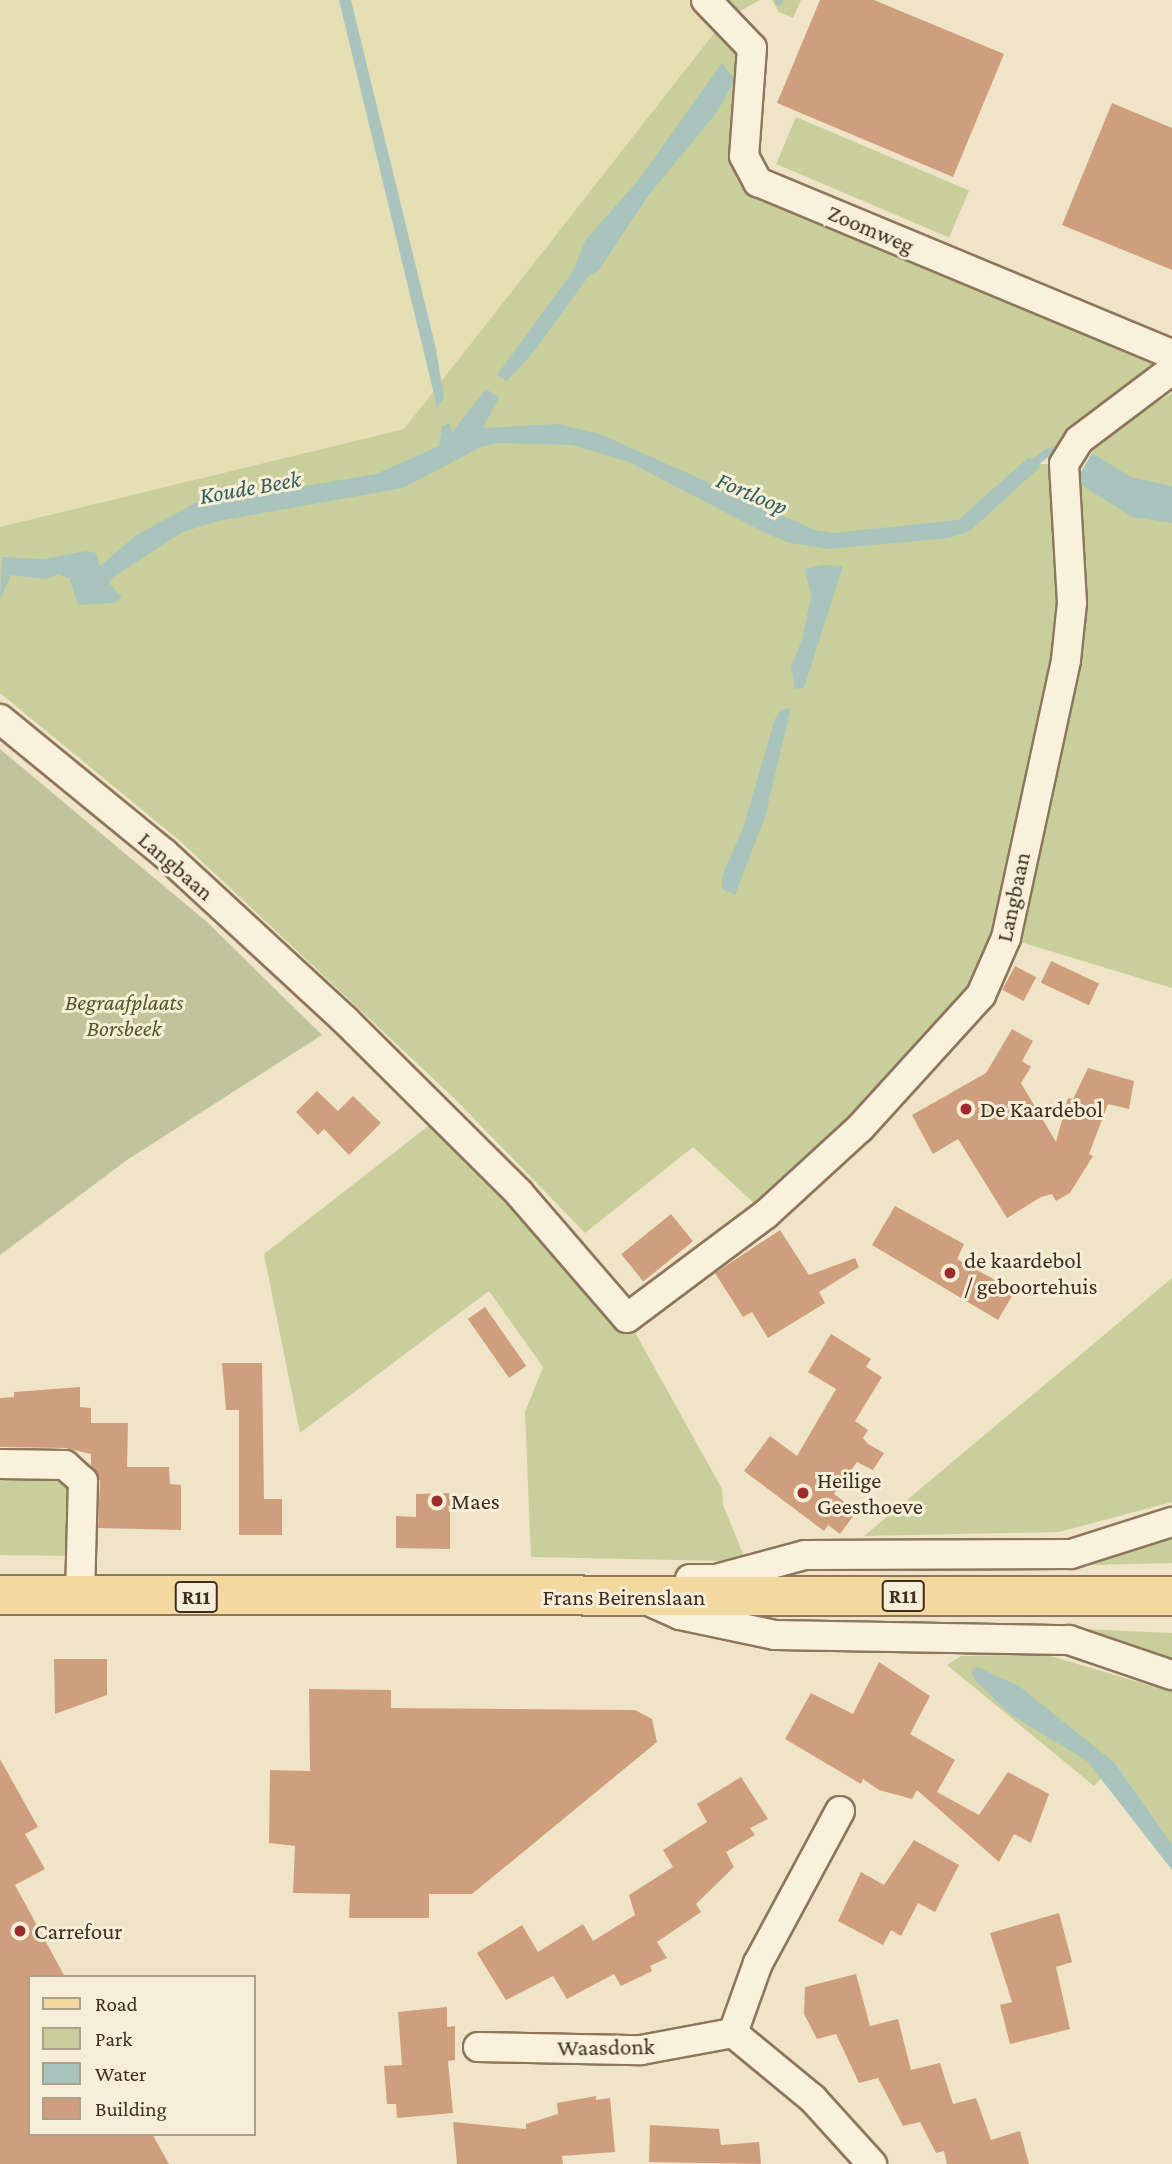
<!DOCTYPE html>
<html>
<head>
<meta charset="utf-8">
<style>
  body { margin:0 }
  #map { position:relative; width:1172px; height:2164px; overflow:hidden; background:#f0e4c8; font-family:"Crimson Pro",serif }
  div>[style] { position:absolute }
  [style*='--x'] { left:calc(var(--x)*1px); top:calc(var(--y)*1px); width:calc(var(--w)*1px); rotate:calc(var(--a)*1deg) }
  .farmland>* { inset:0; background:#e6deb5 }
  .green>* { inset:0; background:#c9cf9b; transform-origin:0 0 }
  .cemetery>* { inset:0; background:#bfc49a }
  .water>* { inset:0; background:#a9c4bc }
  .stream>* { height:8px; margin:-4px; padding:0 4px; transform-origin:4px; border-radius:4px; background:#a9c4bc }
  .building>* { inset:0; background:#cf9f7d; transform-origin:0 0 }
  .roads { filter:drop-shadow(2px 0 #8d765c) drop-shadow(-2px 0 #8d765c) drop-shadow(0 2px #8d765c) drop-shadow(0 -2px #8d765c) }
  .street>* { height:28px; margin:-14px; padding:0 14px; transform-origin:14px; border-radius:14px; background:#faf1dc }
  .primary>* { height:38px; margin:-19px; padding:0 19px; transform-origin:19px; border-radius:19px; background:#f3d9a0 }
  .dots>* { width:19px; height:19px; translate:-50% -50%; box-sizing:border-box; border:4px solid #f7eed8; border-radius:50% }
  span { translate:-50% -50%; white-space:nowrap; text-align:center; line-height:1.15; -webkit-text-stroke:6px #f7eed8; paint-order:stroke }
  .shield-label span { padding:2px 5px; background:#f7eed8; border:2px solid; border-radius:5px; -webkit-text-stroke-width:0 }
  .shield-label { font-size:21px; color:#3d2e20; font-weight:700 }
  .street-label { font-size:23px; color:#3d2e20 }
  .park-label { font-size:23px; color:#4d5a26; font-style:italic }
  .poi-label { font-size:23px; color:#3d2e20 }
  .left { translate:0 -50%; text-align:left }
  .water-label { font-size:24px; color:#2f5d5a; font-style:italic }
  .legend { position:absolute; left:28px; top:1975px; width:228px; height:161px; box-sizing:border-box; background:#f7eed8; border:2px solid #ada18e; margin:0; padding:9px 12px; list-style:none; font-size:21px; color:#3d2e20 }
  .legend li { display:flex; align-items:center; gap:14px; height:35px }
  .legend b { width:35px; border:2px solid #ada18e }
</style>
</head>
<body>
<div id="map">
  <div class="farmland">
    <i style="clip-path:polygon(0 0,706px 0,727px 18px,404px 429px,0 527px)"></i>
  </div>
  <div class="green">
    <i style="clip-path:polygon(706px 0,760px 0,727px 18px,752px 48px,758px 182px,1172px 354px,1077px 443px,1051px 451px,1032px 464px,1051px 464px,1172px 508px,1172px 988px,1017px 941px,766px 1214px,693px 1147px,585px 1233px,456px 1100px,180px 841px,0 693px,0 527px,404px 429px,726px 18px)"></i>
    <i style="clip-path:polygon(772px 0,801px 0,793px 18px,779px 12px)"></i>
    <i style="left:796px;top:117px;width:188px;height:51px;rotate:23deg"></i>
    <i style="clip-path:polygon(1172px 393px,1172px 486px,1120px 476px,1092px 453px,1104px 435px)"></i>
    <i style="clip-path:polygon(441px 1116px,627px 1318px,722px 1489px,723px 1505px,744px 1556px,725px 1561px,531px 1557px,525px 1412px,543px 1367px,489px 1291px,300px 1433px,264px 1254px)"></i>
    <i style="clip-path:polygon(1172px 1278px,1172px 1502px,1059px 1532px,864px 1536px)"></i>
    <i style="clip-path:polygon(64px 1475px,74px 1483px,73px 1556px,0 1555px,0 1476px)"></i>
    <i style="clip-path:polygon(1172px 1533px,1172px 1563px,1053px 1566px)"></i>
    <i style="clip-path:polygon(1060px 1628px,1172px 1633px,1172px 1664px)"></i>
    <i style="clip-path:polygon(1044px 1654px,1172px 1692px,1172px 1844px,1115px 1763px,1094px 1786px,947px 1665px,961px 1656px)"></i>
  </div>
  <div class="cemetery">
    <i style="clip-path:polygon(0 749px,207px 922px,322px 1035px,127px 1160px,0 1255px)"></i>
  </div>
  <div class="water">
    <i style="clip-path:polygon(339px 0,351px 0,436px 349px,444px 398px,437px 407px)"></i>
    <i style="clip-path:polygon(722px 63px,735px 80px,717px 112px,648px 196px,599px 270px,588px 277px,532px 354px,507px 381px,497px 375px,573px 271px,585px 241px,640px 178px)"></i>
    <i style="clip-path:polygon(486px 389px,499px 398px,483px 428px,558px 424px,600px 434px,815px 530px,833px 533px,958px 520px,1029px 457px,1041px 466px,970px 531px,949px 538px,829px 549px,790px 543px,765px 533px,629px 462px,572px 445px,499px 443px,483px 446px,403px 488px,218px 521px,183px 532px,113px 577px,109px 583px,122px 597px,115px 603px,78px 605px,70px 579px,59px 574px,44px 579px,11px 575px,0 600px,2px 557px,44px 559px,86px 551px,96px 553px,100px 566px,135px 536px,208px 496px,240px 497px,376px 474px,439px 446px,442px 426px,449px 423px,452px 432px)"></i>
    <i style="clip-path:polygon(1092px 453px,1131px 477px,1172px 486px,1172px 523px,1132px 517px,1083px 486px,1078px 477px)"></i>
    <i style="clip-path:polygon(822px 565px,843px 566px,804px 688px,795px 689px,791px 666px,802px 640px,811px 596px,805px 569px)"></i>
    <i style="clip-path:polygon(791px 708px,765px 817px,735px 895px,722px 889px,722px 876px,743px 828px,775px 719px,781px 710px)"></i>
    <i style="clip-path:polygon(977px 1667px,1019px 1686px,1115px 1763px,1172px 1844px,1172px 1870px,1087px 1761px,1010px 1714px,974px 1679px,971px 1670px)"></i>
  </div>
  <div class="stream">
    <i style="--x:779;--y:1;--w:1;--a:-90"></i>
    <i style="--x:1027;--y:469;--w:26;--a:-39"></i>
    <i style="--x:1047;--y:453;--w:12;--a:-14"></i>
  </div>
  <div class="building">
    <i style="clip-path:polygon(820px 0,874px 0,1004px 54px,953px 177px,777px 103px)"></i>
    <i style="clip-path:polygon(1112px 103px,1172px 128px,1172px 270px,1062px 225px)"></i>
    <i style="left:1051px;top:961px;width:53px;height:24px;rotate:25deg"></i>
    <i style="left:1015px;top:966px;width:24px;height:27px;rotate:28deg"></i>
    <i style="clip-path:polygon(1012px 1029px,1033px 1041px,1022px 1061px,1031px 1067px,1021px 1083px,1056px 1142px,1068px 1098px,1073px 1099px,1088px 1068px,1134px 1081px,1129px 1109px,1108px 1104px,1089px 1154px,1093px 1156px,1070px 1193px,1056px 1201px,1052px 1194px,1041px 1197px,1007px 1218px,958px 1139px,933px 1154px,912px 1115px,986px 1073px)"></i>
    <i style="clip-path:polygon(317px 1091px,338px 1111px,353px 1096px,381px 1123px,349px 1155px,324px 1129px,318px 1135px,296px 1112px)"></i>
    <i style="clip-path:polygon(895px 1206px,964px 1244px,957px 1259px,1015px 1291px,998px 1320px,872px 1245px)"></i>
    <i style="left:671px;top:1214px;width:35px;height:64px;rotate:51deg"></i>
    <i style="clip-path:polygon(780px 1230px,809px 1275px,855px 1258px,859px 1267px,819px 1292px,825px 1303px,768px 1338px,752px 1312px,743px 1317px,715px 1273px)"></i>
    <i style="left:485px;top:1307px;width:72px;height:21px;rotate:55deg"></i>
    <i style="clip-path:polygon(831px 1334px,871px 1359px,866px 1367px,882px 1377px,855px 1421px,868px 1430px,863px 1438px,868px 1444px,884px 1453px,873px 1470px,857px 1462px,834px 1494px,857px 1511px,840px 1534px,828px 1525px,824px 1531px,744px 1471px,770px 1436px,797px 1456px,836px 1389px,808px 1372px)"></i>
    <i style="clip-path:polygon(222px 1363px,262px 1363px,264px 1499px,282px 1499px,282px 1535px,239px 1535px,239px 1410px,226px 1410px)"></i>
    <i style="clip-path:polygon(80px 1387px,80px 1407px,91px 1408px,91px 1423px,128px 1423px,127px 1467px,169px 1467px,170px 1484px,181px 1485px,181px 1530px,98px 1528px,100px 1481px,91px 1466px,91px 1454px,65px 1448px,0 1447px,0 1398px,14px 1397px,14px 1392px)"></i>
    <i style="clip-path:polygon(450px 1493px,450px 1549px,396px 1548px,396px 1516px,416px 1517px,416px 1494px)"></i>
    <i style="clip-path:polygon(54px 1659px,107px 1659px,107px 1695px,55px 1714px)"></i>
    <i style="clip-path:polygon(879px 1662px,930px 1696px,910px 1734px,955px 1760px,937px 1792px,979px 1815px,1008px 1772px,1049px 1794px,1031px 1843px,1014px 1834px,999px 1862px,917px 1790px,912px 1799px,879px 1790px,863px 1779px,861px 1784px,785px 1739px,811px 1693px,853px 1714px)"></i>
    <i style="clip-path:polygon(309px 1689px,391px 1690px,391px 1708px,635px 1710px,652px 1719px,657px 1742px,472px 1894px,429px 1894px,429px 1918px,349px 1918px,350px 1894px,293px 1893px,295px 1846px,269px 1843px,270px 1770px,310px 1771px)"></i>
    <i style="clip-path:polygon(0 1759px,38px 1827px,25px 1834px,45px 1869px,15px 1885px,65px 1977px,30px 1977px,30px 2134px,152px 2134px,169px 2164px,0 2164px)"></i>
    <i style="clip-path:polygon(741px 1777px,768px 1819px,750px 1828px,755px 1835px,726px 1852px,734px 1867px,696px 1904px,701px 1912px,657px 1942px,667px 1958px,650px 1966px,652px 1971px,621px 1986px,614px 1974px,567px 1999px,553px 1976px,506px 2000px,477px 1953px,522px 1925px,538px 1952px,583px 1924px,593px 1941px,635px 1915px,629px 1895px,673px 1867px,663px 1850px,707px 1822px,697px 1804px)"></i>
    <i style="clip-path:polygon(914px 1840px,959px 1865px,935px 1912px,918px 1903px,901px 1936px,891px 1930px,883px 1945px,838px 1921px,861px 1872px,884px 1885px)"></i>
    <i style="clip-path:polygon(1059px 1913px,1072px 1962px,1056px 1967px,1070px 2029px,1010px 2044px,1000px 2005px,1012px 2002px,990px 1933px)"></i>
    <i style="clip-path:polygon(856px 1974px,870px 2026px,898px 2019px,911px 2070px,940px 2063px,953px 2104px,976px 2098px,991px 2140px,1020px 2131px,1029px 2164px,947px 2164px,944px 2151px,936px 2153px,920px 2122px,903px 2126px,878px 2078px,859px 2083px,836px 2034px,817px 2039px,804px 2014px,805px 1987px)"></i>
    <i style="clip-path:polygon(447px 2007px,447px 2027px,455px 2026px,455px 2060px,448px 2061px,453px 2113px,397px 2118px,396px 2104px,387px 2104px,384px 2066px,402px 2065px,398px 2012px)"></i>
    <i style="clip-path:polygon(596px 2096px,596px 2100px,610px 2098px,615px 2152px,562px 2156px,563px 2164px,457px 2164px,453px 2122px,526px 2129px,526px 2124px,558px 2114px,557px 2103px)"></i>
    <i style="clip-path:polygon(650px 2125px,719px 2129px,721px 2145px,759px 2142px,761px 2164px,649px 2162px)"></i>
  </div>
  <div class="roads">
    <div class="street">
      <i style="--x:706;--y:0;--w:66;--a:46.2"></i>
      <i style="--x:752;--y:48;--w:108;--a:94.2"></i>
      <i style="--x:744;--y:156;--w:30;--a:62"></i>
      <i style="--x:758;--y:182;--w:448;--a:22.6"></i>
      <i style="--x:0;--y:719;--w:212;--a:39.3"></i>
      <i style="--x:164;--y:853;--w:246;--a:42.7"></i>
      <i style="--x:345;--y:1020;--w:245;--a:44.8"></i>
      <i style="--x:519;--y:1193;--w:165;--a:49.2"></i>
      <i style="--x:627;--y:1318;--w:174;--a:-36.8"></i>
      <i style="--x:766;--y:1214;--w:127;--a:-42.5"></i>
      <i style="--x:860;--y:1128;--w:180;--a:-47.7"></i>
      <i style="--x:981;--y:995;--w:62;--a:-66.3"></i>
      <i style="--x:1006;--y:938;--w:284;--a:-77.8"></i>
      <i style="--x:1066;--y:660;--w:57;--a:-84"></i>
      <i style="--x:1072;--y:603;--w:139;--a:-93.3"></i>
      <i style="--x:1064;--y:464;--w:28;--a:-58"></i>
      <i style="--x:1079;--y:440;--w:116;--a:-37"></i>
      <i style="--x:0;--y:1464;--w:65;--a:0.9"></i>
      <i style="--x:65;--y:1465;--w:24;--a:42"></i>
      <i style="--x:83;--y:1481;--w:115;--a:91.5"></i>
      <i style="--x:690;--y:1579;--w:26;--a:0"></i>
      <i style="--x:716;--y:1579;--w:92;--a:-15.1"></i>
      <i style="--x:805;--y:1555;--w:266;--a:-0.2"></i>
      <i style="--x:1071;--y:1554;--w:106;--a:-17.6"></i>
      <i style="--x:644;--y:1599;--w:39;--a:24"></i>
      <i style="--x:680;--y:1615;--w:97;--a:11.9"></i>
      <i style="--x:775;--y:1635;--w:294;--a:1"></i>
      <i style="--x:1069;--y:1640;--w:109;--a:18.8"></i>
      <i style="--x:840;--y:1811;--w:173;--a:118.3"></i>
      <i style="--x:758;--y:1963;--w:74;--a:109.7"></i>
      <i style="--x:733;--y:2033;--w:104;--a:39.5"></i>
      <i style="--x:813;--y:2099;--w:88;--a:47.8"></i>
      <i style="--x:478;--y:2047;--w:163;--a:1.1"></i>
      <i style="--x:641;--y:2050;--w:94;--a:-10.5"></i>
    </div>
    <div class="primary">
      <i style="--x:0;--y:1595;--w:1172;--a:0.05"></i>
    </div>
  </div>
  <div class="dots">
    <i style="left:966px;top:1109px;background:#9e2a2b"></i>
    <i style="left:950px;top:1273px;background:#9e2a2b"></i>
    <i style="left:803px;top:1493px;background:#9e2a2b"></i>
    <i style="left:437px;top:1501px;background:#9e2a2b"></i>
    <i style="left:20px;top:1931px;background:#9e2a2b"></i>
  </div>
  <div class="shield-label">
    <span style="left:903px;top:1596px">R11</span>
    <span style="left:196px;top:1597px">R11</span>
  </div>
  <div class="street-label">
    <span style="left:871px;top:229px;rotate:23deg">Zoomweg</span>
    <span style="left:176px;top:866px;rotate:41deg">Langbaan</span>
    <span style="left:1013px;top:897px;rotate:-78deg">Langbaan</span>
    <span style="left:624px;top:1597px">Frans Beirenslaan</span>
    <span style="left:606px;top:2047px;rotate:-1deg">Waasdonk</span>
  </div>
  <div class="park-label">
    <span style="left:124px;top:1015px">Begraafplaats<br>Borsbeek</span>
  </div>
  <div class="poi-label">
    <span class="left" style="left:980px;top:1109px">De Kaardebol</span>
    <span class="left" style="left:964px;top:1273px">de kaardebol<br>/ geboortehuis</span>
    <span class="left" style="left:817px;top:1493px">Heilige<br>Geesthoeve</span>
    <span class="left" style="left:451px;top:1501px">Maes</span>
    <span class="left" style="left:34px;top:1931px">Carrefour</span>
  </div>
  <div class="water-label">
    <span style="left:250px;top:487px;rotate:-10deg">Koude Beek</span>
    <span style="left:752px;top:493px;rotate:23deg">Fortloop</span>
  </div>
  <ul class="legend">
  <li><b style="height:9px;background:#f3d9a0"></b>Road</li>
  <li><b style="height:19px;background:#c9cf9b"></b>Park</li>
  <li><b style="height:19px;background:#a9c4bc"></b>Water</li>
  <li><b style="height:19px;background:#cf9f7d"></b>Building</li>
  </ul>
</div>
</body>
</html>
